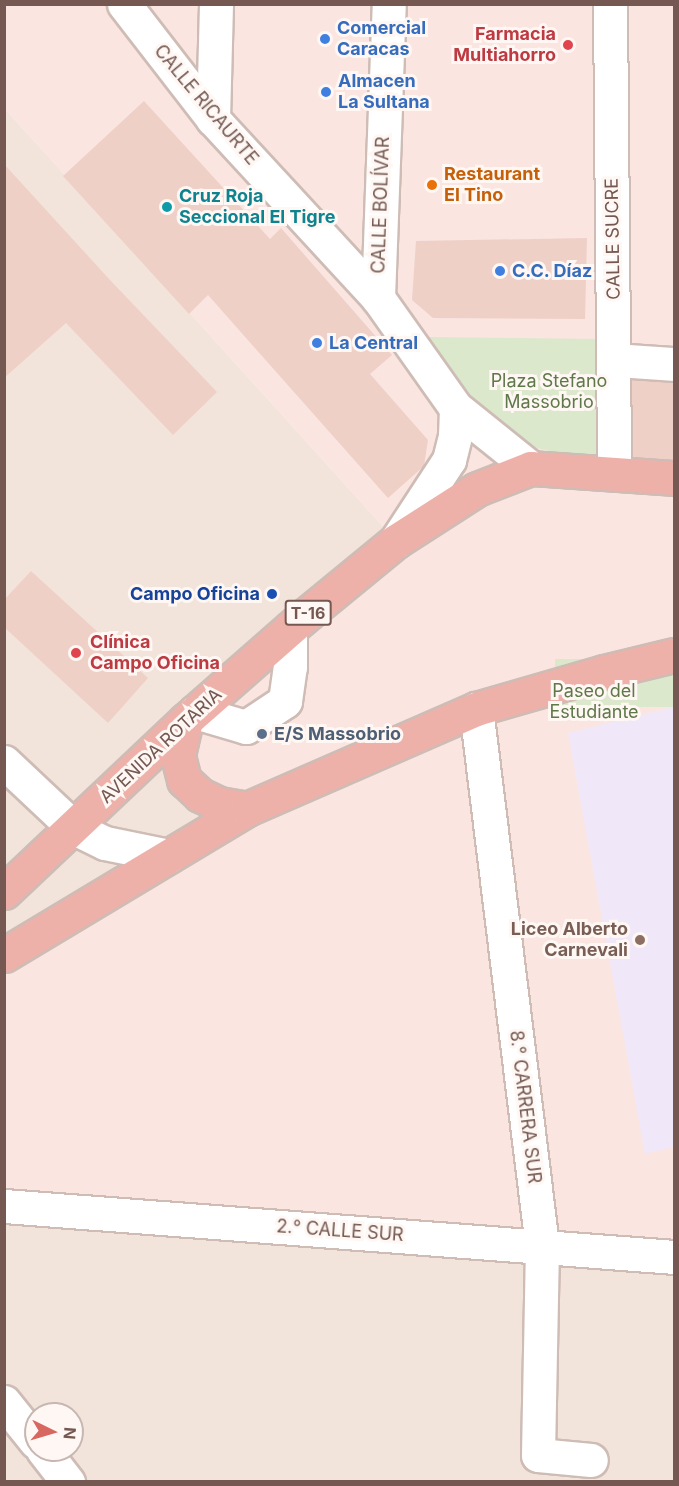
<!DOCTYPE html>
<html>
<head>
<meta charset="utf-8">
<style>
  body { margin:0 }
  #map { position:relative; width:679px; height:1486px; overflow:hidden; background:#fbf3ec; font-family:Inter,sans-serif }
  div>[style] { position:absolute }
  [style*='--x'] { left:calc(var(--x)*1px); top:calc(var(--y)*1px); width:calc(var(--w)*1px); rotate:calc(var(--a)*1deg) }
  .residential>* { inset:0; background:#f2e4db }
  .commercial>* { inset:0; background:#fae5e1 }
  .education>* { inset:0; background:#f0e8f8 }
  .green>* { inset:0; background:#dbe8cb; transform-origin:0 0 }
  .building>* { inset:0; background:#eed0c7 }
  .roads { filter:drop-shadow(2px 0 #cebcb5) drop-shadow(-2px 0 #cebcb5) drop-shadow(0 2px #cebcb5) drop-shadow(0 -2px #cebcb5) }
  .minor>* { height:33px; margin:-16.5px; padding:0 16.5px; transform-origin:16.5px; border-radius:16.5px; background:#fff }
  .highway>* { height:33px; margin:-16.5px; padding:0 16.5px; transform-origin:16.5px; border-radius:16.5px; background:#eeb1aa }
  .dots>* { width:16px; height:16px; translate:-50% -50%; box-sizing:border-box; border:3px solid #fef7f3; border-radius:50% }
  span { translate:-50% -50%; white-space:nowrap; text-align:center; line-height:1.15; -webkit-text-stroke:6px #fef7f3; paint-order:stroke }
  .shield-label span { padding:2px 4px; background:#fef7f3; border:2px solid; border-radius:4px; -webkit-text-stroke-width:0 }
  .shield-label { font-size:16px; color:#745851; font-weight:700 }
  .shop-label { font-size:18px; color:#366cbe; font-weight:700 }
  .left { translate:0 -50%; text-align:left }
  .health-label { font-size:18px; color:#be3a42; font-weight:700 }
  .right { translate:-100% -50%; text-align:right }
  .street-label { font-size:18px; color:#745851 }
  .food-label { font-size:18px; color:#c56008; font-weight:700 }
  .culture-label { font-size:18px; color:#0d838f; font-weight:700 }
  .park-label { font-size:18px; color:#5f784a }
  .transit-label { font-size:18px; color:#164399; font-weight:700 }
  .service-label { font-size:18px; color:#4e5e75; font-weight:700 }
  .education-label { font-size:18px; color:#785e54; font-weight:700 }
  .frame { position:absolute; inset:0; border:6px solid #745851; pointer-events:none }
  .north { position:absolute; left:24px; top:1402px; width:60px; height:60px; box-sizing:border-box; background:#fef7f3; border:2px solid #c7b7b2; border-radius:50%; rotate:95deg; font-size:16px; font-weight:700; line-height:24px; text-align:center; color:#745851 }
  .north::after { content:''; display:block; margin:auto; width:21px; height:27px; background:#d7675f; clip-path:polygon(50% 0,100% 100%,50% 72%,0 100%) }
</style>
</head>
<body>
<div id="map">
  <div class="residential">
    <i style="clip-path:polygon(5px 109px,397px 542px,246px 805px,5px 964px)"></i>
    <i style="clip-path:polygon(evenodd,4px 1197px,674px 1246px,674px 1481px,5px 1481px,4px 1197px,36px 1414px,72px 1414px,72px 1450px,36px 1450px,36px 1414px)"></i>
  </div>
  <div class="commercial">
    <i style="clip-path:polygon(5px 5px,674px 5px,674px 1246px,5px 1197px,5px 964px,253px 816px,200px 788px,184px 743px,397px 542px,5px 109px)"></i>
  </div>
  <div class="education">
    <i style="clip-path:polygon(674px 707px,674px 1147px,645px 1154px,568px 733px)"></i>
  </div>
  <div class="green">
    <i style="clip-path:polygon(427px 337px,603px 339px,604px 458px,569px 456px,537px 448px,512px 433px,481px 408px,454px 377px)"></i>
    <i style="left:674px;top:659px;width:48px;height:119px;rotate:90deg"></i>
  </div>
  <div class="building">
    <i style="clip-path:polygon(144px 101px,270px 239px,281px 228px,392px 355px,370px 374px,428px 440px,424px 466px,388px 498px,208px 295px,189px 314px,63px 176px)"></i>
    <i style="clip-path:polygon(4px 164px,110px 280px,217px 392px,173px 435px,66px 323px,4px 378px)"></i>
    <i style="clip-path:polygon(587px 238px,585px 319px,433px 318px,412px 300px,416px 241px)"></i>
    <i style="clip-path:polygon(622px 367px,674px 371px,674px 470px,629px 466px)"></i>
    <i style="clip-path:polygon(31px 571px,148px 678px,108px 723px,4px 627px,4px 600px)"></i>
  </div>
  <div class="roads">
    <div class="minor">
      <i style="--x:124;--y:4;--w:145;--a:52.3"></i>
      <i style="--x:213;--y:119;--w:243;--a:47.3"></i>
      <i style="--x:378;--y:298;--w:135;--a:54.7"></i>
      <i style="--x:456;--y:408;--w:96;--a:38.7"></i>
      <i style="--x:610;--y:4;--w:469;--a:89.5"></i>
      <i style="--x:213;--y:119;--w:115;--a:-88.5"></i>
      <i style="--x:378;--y:298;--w:294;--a:-87.9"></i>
      <i style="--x:615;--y:360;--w:59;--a:3.9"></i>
      <i style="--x:396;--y:541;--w:97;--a:-56.8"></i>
      <i style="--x:449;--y:460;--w:25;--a:-76"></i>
      <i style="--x:455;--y:436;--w:28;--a:-88"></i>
      <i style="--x:476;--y:709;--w:541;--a:82.99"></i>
      <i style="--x:542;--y:1246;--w:209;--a:91.1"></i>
      <i style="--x:538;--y:1455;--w:53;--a:5.4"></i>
      <i style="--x:195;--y:712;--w:53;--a:16.4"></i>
      <i style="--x:246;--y:727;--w:47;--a:-33.7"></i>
      <i style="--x:285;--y:701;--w:34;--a:-82"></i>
      <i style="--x:290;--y:667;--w:38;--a:-90"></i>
      <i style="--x:4;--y:762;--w:96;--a:43.3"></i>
      <i style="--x:74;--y:828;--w:34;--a:26"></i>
      <i style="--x:105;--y:843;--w:65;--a:11.5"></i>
      <i style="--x:4;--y:1206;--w:672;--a:4.35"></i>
      <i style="--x:4;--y:1402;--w:51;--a:51.3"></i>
      <i style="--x:43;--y:1450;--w:41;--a:52"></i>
    </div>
    <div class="highway">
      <i style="--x:186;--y:720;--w:37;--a:103"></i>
      <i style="--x:178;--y:756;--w:25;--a:76"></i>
      <i style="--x:184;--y:780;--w:22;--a:43"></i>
      <i style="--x:200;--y:795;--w:21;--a:25"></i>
      <i style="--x:219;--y:804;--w:28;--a:10"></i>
      <i style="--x:4;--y:892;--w:250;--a:-43.4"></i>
      <i style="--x:186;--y:720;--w:153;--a:-41.3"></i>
      <i style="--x:301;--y:619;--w:123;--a:-39.4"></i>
      <i style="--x:396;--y:541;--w:96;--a:-32.7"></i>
      <i style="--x:477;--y:489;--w:58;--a:-21.3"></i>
      <i style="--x:531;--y:468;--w:143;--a:4"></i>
      <i style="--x:4;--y:955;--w:283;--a:-31"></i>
      <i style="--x:247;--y:809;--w:250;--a:-23.6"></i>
      <i style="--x:476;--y:709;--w:133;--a:-16.1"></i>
      <i style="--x:604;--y:672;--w:72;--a:-13.7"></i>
    </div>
  </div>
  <div class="dots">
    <i style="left:325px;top:39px;background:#3f7fe0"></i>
    <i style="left:568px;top:45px;background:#e0444e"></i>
    <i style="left:326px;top:92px;background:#3f7fe0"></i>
    <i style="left:432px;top:185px;background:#e8710a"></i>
    <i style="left:167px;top:207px;background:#0f9aa8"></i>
    <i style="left:500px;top:271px;background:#3f7fe0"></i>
    <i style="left:317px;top:343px;background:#3f7fe0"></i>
    <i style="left:272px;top:594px;background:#1a4fb4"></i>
    <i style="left:76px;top:653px;background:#e0444e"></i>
    <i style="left:262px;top:734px;background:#5c6f8a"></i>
    <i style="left:640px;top:940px;background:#8d6e63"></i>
  </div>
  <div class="shield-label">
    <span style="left:308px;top:613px">T-16</span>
  </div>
  <div class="shop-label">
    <span class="left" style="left:337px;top:39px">Comercial<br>Caracas</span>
    <span class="left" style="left:338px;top:92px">Almacen<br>La Sultana</span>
    <span class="left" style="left:512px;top:271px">C.C. Díaz</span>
    <span class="left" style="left:329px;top:343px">La Central</span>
  </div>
  <div class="health-label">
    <span class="right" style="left:556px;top:45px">Farmacia<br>Multiahorro</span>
    <span class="left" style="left:90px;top:653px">Clínica<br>Campo Oficina</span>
  </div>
  <div class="street-label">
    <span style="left:206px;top:105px;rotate:50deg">CALLE RICAURTE</span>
    <span style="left:381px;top:205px;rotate:-88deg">CALLE BOLÍVAR</span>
    <span style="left:613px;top:239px;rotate:-91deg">CALLE SUCRE</span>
    <span style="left:161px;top:746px;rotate:-43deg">AVENIDA ROTARIA</span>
    <span style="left:525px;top:1107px;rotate:83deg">8.° CARRERA SUR</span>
    <span style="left:340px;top:1231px;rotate:4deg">2.° CALLE SUR</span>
  </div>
  <div class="food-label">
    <span class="left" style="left:444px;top:185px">Restaurant<br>El Tino</span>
  </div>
  <div class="culture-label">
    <span class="left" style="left:179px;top:207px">Cruz Roja<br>Seccional El Tigre</span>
  </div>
  <div class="park-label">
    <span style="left:549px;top:392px">Plaza Stefano<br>Massobrio</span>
    <span style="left:594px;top:702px">Paseo del<br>Estudiante</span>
  </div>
  <div class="transit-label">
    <span class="right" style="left:260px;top:594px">Campo Oficina</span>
  </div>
  <div class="service-label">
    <span class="left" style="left:274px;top:734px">E/S Massobrio</span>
  </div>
  <div class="education-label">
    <span class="right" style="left:628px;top:940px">Liceo Alberto<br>Carnevali</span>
  </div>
  <div class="frame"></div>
  <div class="north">N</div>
</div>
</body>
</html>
